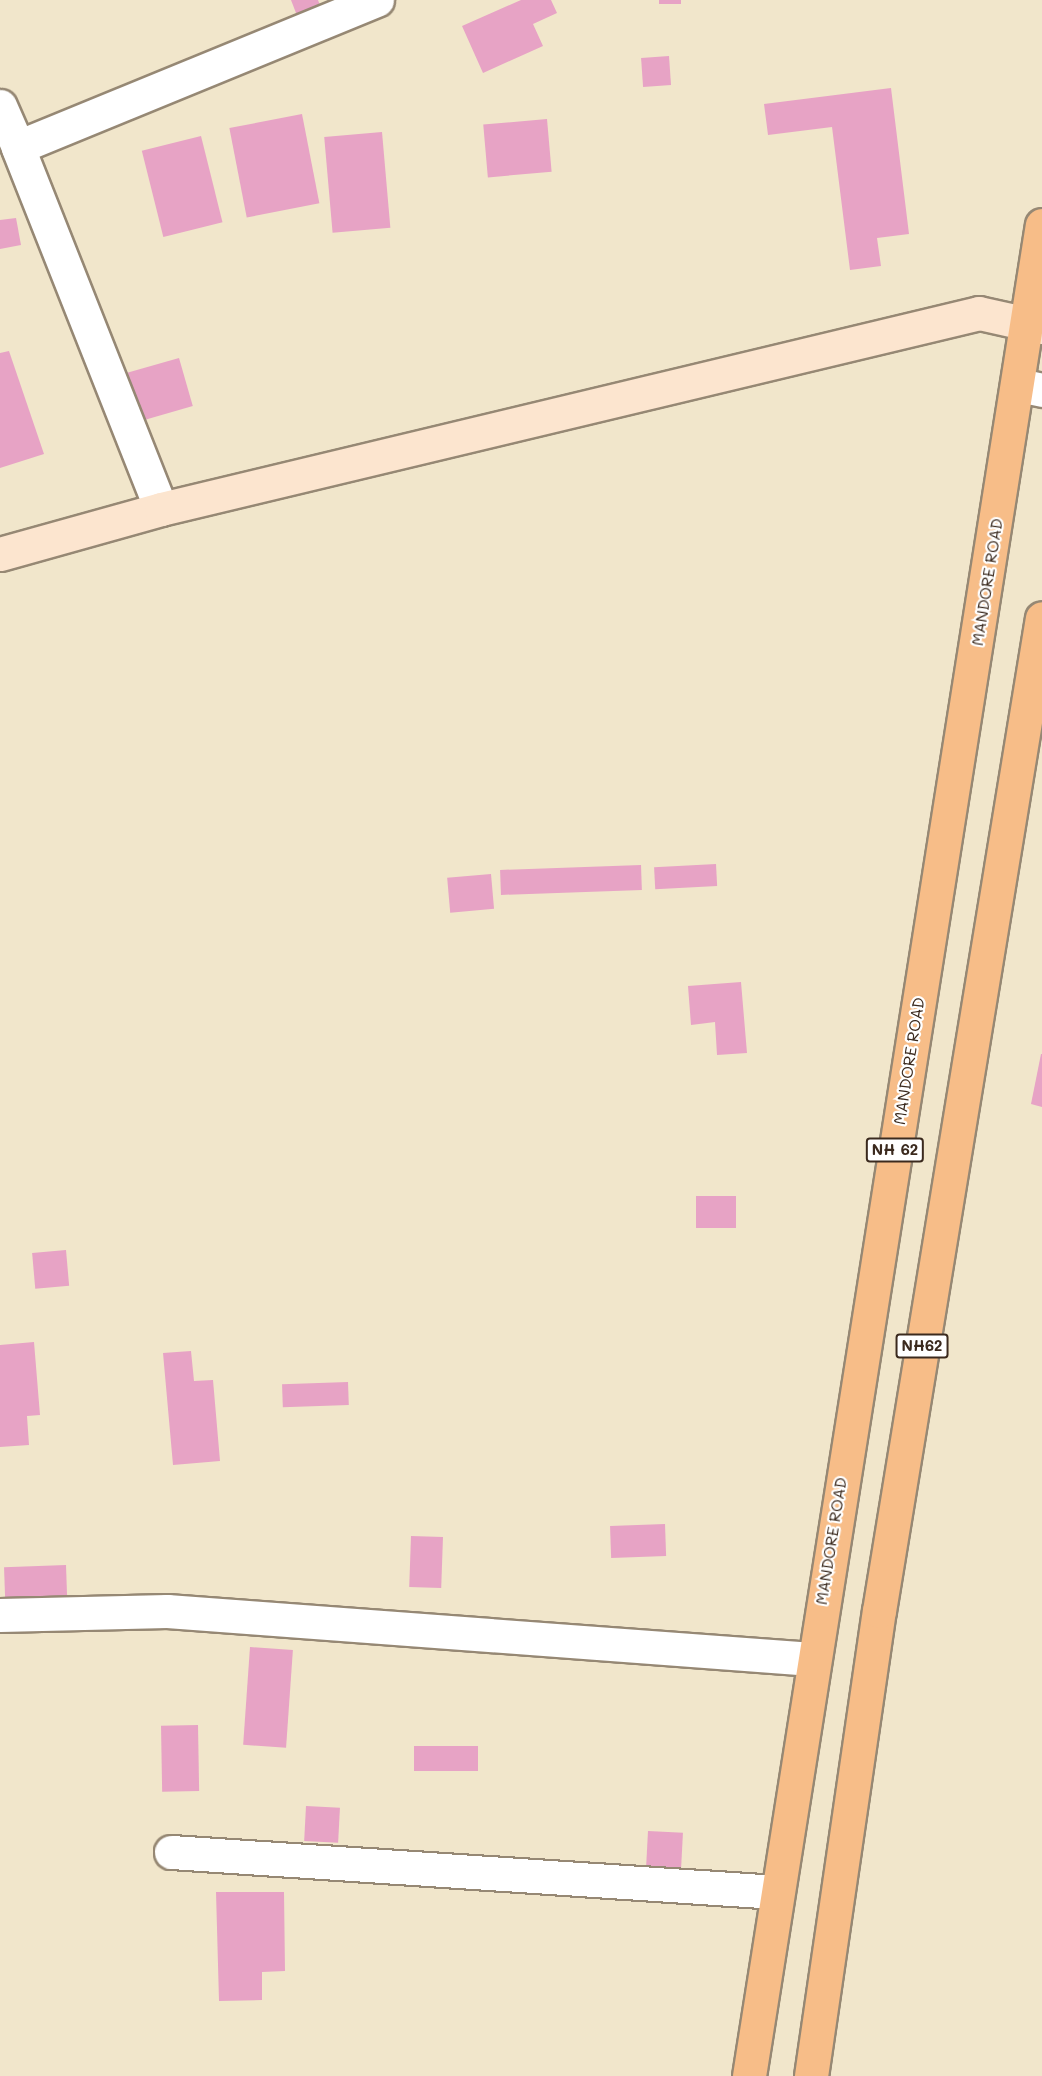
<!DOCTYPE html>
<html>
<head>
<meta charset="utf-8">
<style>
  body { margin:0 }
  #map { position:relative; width:1042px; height:2076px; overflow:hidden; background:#f1e6cb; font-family:Mali,sans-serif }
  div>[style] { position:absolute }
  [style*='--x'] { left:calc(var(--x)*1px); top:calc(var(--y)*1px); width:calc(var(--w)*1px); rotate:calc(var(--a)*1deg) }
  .building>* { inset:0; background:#e7a3c5; transform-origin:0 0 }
  .roads { filter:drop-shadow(2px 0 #968874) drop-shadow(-2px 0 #968874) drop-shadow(0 2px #968874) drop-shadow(0 -2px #968874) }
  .minor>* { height:33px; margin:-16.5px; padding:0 16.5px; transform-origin:16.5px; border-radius:16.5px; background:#fff }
  .secondary>* { height:33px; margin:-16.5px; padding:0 16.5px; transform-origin:16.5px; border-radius:16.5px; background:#fce5cf }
  .trunk>* { height:33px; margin:-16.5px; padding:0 16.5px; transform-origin:16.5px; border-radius:16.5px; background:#f7bd88 }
  span { translate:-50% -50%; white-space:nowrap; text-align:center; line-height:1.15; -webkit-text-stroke:4.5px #fff; paint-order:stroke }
  .shield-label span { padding:2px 4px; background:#fff; border:2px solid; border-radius:4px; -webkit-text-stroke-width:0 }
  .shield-label { font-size:15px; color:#3b2a1e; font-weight:700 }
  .street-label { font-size:16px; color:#3b2a1e }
</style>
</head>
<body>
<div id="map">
  <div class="building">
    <i style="clip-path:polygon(291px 0,318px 0,325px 18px,301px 26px)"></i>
    <i style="clip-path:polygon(521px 0,551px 0,557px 13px,533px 24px,543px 46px,483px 73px,462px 26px)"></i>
    <i style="left:659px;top:0;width:22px;height:4px"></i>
    <i style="left:669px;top:56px;width:29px;height:28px;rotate:86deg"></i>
    <i style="clip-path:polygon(891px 88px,909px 234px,877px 238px,881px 266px,850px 270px,832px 127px,768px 135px,764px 104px)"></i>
    <i style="left:302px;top:114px;width:91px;height:74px;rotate:79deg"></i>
    <i style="left:547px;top:119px;width:53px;height:64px;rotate:85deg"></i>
    <i style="left:382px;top:132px;width:96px;height:58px;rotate:85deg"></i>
    <i style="left:201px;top:136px;width:89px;height:61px;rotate:76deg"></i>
    <i style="clip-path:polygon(16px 218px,21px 245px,0 249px,0 220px)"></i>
    <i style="clip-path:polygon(9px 351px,44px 454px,0 468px,0 353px)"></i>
    <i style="left:179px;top:358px;width:50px;height:63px;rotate:74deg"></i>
    <i style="left:716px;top:864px;width:22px;height:62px;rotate:87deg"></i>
    <i style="left:641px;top:865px;width:25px;height:141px;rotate:88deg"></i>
    <i style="left:491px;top:874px;width:35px;height:44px;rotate:85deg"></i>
    <i style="clip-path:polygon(741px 982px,747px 1053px,717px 1055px,715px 1022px,691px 1025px,688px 986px)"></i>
    <i style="clip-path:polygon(1041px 1054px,1042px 1054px,1042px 1107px,1031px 1104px)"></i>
    <i style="left:696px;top:1196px;width:40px;height:32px"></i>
    <i style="left:66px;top:1250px;width:36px;height:34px;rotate:85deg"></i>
    <i style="clip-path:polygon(34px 1342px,40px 1415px,27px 1416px,29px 1445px,0 1447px,0 1345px)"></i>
    <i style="clip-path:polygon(191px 1351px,194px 1381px,213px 1380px,220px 1461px,173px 1465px,163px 1353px)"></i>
    <i style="left:348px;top:1382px;width:23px;height:66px;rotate:88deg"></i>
    <i style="left:665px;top:1524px;width:32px;height:55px;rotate:88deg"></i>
    <i style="left:411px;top:1536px;width:32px;height:51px;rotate:2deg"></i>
    <i style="left:66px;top:1565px;width:34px;height:62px;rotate:88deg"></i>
    <i style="left:250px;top:1647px;width:43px;height:98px;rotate:4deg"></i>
    <i style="left:198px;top:1725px;width:66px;height:37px;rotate:89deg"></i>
    <i style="left:478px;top:1746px;width:25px;height:64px;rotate:90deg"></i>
    <i style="left:306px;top:1806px;width:34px;height:35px;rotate:3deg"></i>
    <i style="left:648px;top:1831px;width:35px;height:36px;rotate:3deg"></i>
    <i style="clip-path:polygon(216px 1892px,284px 1892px,285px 1971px,262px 1972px,262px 2000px,219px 2001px)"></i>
  </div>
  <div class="roads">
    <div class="minor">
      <i style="--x:0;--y:106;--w:45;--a:66.3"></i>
      <i style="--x:1019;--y:385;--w:24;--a:12"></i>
      <i style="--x:161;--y:509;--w:389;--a:-111.6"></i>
      <i style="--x:18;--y:147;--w:388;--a:-22.3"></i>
      <i style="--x:0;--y:1615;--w:167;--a:-1.4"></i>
      <i style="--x:167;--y:1611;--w:647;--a:4.26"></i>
      <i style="--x:171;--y:1852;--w:607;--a:3.78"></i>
    </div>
    <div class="secondary">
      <i style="--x:0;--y:554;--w:167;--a:-15.6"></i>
      <i style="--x:161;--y:509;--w:841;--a:-13.47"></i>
      <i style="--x:979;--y:313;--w:65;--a:12.5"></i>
    </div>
    <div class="trunk">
      <i style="--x:749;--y:2076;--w:1874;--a:-81.01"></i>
      <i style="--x:811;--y:2076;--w:470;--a:-81.7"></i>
      <i style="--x:879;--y:1611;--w:1006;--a:-80.68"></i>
    </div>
  </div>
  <div class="shield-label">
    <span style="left:895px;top:1150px">NH 62</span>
    <span style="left:922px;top:1346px">NH62</span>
  </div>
  <div class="street-label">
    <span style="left:987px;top:582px;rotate:-81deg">MANDORE ROAD</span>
    <span style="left:909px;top:1061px;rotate:-81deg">MANDORE ROAD</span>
    <span style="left:831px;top:1541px;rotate:-81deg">MANDORE ROAD</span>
  </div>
</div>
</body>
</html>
